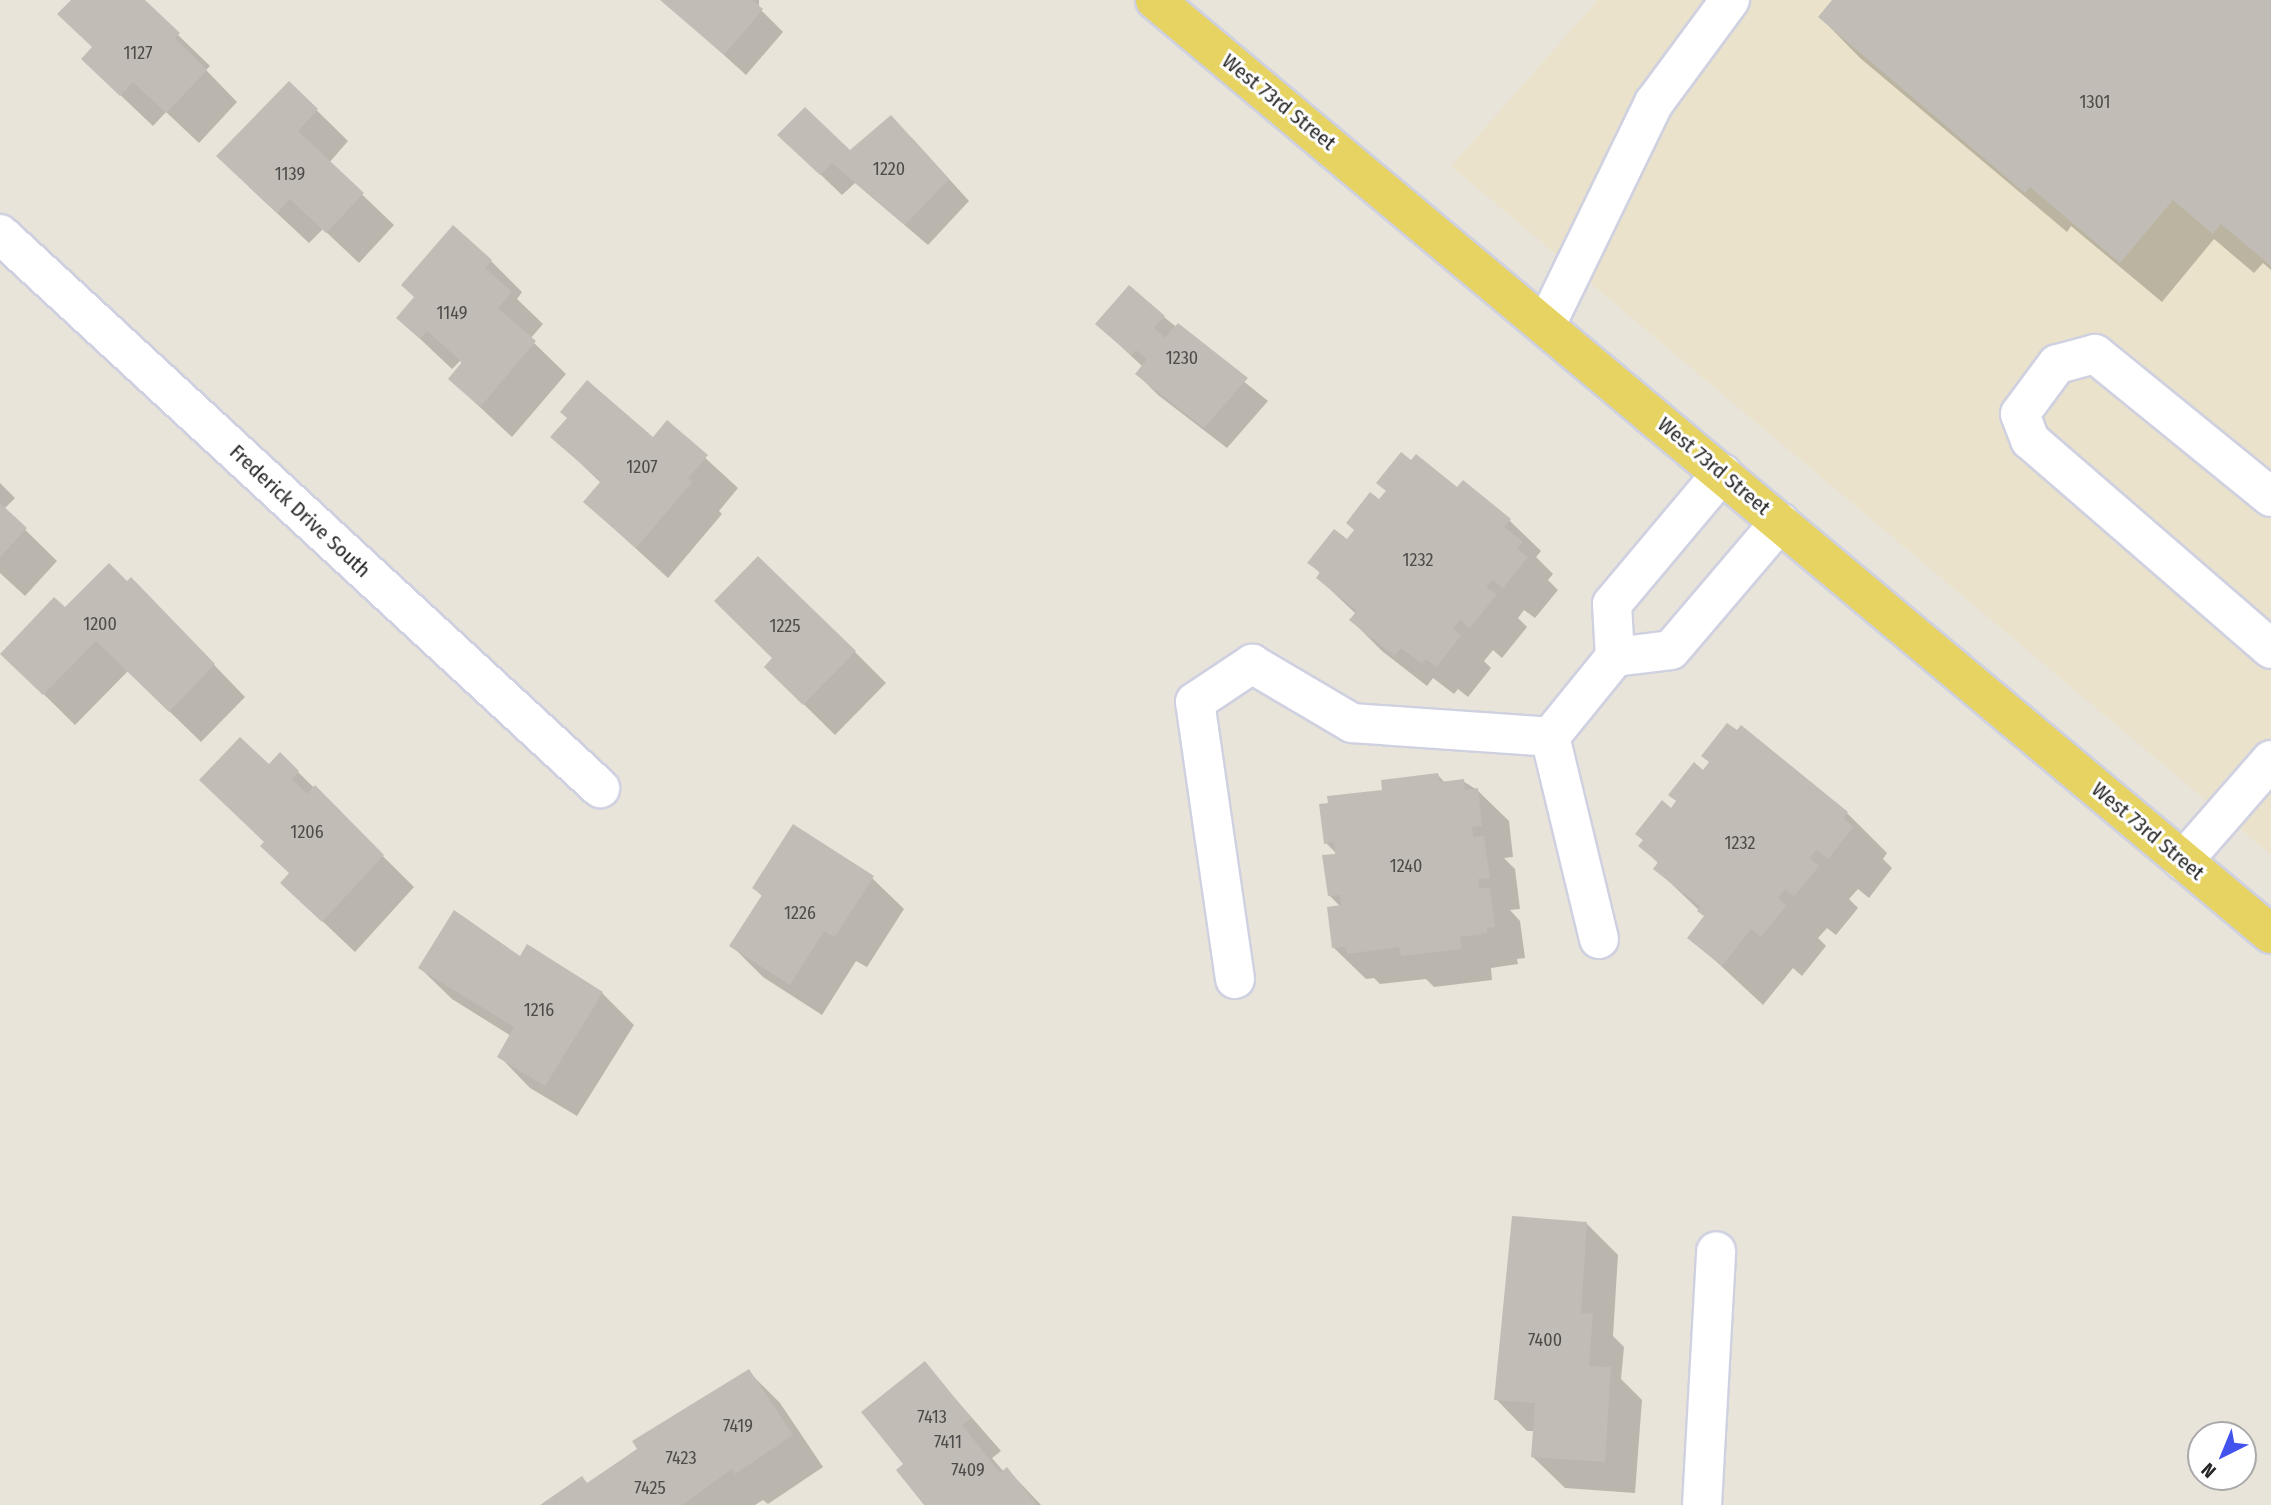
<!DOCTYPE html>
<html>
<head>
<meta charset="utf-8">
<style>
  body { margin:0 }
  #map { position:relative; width:2271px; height:1505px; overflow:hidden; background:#e9e4da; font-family:"Fira Sans Condensed",sans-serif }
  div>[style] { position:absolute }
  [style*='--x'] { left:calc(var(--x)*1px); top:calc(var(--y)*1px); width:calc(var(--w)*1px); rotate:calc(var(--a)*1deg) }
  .education>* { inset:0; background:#eae2ca }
  .shadow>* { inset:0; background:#0003 }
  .building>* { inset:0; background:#c1bdb6 }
  .roads { filter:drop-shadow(2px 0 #cfd1e0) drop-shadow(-2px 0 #cfd1e0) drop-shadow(0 2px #cfd1e0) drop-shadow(0 -2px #cfd1e0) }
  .minor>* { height:38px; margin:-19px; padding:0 19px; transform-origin:19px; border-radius:19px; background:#fff }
  .major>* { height:38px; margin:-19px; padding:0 19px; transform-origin:19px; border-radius:19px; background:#e6d361 }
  span { translate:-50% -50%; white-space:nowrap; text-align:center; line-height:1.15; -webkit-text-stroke:6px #fff; paint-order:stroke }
  .number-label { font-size:18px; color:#4e4c4b }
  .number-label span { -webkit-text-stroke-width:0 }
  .street-label { font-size:21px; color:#272727 }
  .north { position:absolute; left:2187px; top:1421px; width:70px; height:70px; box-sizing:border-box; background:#fff; border:2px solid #a9a9a9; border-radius:50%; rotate:223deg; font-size:19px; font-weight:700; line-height:28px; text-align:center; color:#272727 }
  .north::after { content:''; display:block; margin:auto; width:24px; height:32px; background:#4353ed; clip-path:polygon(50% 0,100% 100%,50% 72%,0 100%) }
</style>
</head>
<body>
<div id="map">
  <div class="education">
    <i style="clip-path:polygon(1598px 0,2271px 0,2271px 855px,1451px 166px)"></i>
  </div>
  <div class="shadow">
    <i style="clip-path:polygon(74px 0,142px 0,210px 66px,206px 70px,237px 102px,199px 143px,166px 112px,153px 126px,115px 90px)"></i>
    <i style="clip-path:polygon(663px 0,759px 0,759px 8px,783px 32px,746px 75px)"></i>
    <i style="clip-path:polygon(1835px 0,2271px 0,2271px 270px,2263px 263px,2254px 273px,2214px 239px,2162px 302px,2071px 226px,2067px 232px,1860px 58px,1820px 17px)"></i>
    <i style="clip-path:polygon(289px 83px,348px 141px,329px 163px,394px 225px,359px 263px,323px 229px,309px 243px,249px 187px)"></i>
    <i style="clip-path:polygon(912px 138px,969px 201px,928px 245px,855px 183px,842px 195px,801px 156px,850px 153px)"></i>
    <i style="clip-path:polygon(491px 261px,522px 292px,517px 299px,543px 324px,530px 339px,566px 374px,512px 437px,450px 379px,463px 364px,460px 361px,452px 369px,398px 318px)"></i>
    <i style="clip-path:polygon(1164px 317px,1268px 401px,1227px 448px,1158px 395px,1137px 374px,1143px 367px,1097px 324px)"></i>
    <i style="clip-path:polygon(667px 423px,738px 488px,719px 511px,722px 514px,668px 578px,585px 502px,601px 483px,553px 437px,654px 439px)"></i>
    <i style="clip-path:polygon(0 483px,15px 498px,4px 509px,57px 561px,25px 596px,0 573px)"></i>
    <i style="clip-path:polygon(1458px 490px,1509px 520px,1541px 551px,1536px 557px,1553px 574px,1548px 580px,1558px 590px,1535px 618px,1524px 610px,1518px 618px,1527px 627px,1502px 658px,1493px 650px,1484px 661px,1491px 668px,1468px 697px,1458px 689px,1454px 694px,1433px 678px,1427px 686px,1382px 651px,1351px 620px,1356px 614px,1318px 578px,1321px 574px,1310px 563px,1348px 541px,1379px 501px)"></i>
    <i style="clip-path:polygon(65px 610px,162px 611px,245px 697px,201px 742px,128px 671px,75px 725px,2px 653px)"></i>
    <i style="clip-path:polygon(855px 652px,886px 683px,835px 735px,766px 667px)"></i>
    <i style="clip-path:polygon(269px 766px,298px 772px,414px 887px,355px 952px,282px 883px,290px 874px,266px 843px)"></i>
    <i style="clip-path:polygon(1704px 772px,1847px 813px,1887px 853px,1883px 859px,1892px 868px,1869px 898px,1858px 889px,1849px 899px,1858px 908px,1836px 935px,1827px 928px,1818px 938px,1826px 946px,1802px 976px,1793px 968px,1763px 1005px,1690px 937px,1706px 917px,1655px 868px,1659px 864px,1641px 846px,1644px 841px,1637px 834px,1671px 810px)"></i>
    <i style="clip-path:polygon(1438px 775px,1445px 783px,1463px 781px,1477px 790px,1509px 821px,1513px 857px,1504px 858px,1515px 869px,1520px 909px,1510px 910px,1520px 921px,1525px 958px,1517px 959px,1518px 964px,1491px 968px,1492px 980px,1434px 987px,1426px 979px,1380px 984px,1374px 978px,1366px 979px,1334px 948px,1341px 907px,1329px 895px,1338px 855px,1326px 843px,1384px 791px)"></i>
    <i style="clip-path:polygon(872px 878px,904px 909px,867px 967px,856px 961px,822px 1015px,763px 977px,732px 946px,763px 897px,754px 888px)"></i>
    <i style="clip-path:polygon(520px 958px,602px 993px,634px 1025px,577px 1116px,530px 1088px,499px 1056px,511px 1036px,452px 999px,420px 968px)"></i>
    <i style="clip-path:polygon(1587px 1224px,1618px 1255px,1613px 1336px,1624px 1347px,1621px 1379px,1642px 1400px,1635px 1493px,1565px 1488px,1533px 1457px,1535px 1431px,1527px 1431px,1496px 1399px)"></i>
    <i style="clip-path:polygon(925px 1364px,1001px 1451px,992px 1458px,1004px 1472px,1007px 1469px,1041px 1505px,926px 1505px,906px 1465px)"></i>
    <i style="clip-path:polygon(749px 1372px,780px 1403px,823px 1467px,768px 1504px,763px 1500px,755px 1505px,543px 1505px,588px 1485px)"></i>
  </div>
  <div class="building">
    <i style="clip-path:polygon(71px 0,145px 0,180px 33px,175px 38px,207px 70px,166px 113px,133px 82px,120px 96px,81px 59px,92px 47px,57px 14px)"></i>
    <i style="clip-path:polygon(660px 0,752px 0,763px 9px,724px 55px)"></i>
    <i style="clip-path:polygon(1832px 0,2271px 0,2271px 266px,2221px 224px,2213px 234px,2173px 200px,2120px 263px,2030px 187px,2025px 193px,1818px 17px)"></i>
    <i style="clip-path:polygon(289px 81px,318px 109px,298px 131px,364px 193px,326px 233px,290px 199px,277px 213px,216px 156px)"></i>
    <i style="clip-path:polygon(805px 107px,850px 150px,891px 115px,949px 179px,905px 225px,832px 163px,820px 175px,777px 135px)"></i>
    <i style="clip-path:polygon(453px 225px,492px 260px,485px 268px,512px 292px,498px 308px,536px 341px,480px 407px,448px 379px,462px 362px,427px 331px,420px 339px,396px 318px,414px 297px,401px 285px)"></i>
    <i style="clip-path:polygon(1129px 285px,1165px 316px,1154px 328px,1165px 338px,1178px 323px,1248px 378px,1204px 428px,1135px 374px,1147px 359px,1136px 350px,1131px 355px,1095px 324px)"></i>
    <i style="clip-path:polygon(587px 380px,653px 437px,667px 420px,708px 455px,688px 478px,692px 482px,636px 548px,583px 502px,601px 481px,550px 437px,567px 418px,560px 412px)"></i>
    <i style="clip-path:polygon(1401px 452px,1411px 460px,1416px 454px,1457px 487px,1463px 480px,1511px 519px,1504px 527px,1523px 542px,1517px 549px,1528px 557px,1503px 588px,1492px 580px,1486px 587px,1497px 594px,1470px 628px,1460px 620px,1453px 629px,1461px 636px,1436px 667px,1426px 659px,1422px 664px,1401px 648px,1394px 656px,1349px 620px,1357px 611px,1316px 578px,1320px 572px,1307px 563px,1334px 529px,1347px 539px,1354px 530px,1346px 523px,1370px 492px,1379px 499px,1386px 491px,1376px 483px)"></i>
    <i style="clip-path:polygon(0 503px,27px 528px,0 557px)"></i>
    <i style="clip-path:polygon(758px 556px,856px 651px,803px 705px,764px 667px,772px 658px,714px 601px)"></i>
    <i style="clip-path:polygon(109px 563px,127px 581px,131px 577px,215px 664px,169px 712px,96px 641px,43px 695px,0 654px,54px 597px,65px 607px)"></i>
    <i style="clip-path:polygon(1727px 723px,1737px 730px,1741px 725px,1848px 812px,1843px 818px,1853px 827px,1828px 859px,1817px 850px,1809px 858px,1819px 866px,1794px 896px,1785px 889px,1778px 898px,1787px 905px,1761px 937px,1751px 929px,1722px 966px,1687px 938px,1704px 916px,1697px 911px,1700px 906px,1653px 869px,1658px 862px,1638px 846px,1643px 840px,1635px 834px,1662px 800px,1671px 808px,1676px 801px,1668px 795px,1694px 762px,1703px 770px,1709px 762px,1701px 756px)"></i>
    <i style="clip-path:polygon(240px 737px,269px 764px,280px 752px,299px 771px,292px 779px,307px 794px,315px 785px,384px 855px,322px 922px,280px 883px,289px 873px,260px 846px,264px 842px,199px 780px)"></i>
    <i style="clip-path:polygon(1438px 773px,1440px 782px,1464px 779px,1465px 790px,1478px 788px,1482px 826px,1472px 827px,1473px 837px,1484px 836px,1490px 878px,1478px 879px,1479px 888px,1490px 888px,1495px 927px,1487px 928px,1487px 933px,1460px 937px,1462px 949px,1401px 956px,1399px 947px,1347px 954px,1346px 947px,1332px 948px,1327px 907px,1341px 905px,1340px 895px,1328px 896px,1322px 855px,1335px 854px,1334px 842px,1324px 844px,1319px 804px,1328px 803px,1327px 796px,1382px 790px,1381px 780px)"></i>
    <i style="clip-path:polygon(793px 824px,874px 876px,835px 937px,824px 931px,790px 985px,729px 946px,762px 895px,752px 888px)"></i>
    <i style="clip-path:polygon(454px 910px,520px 956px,527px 944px,603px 992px,545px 1086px,497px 1057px,514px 1027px,418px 968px)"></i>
    <i style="clip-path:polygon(1512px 1216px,1587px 1222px,1581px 1313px,1593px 1314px,1589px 1366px,1611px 1367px,1605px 1462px,1531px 1457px,1535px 1403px,1494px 1400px)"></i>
    <i style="clip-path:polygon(925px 1361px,971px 1418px,962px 1425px,1000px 1473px,1007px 1467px,1037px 1505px,924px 1505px,896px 1470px,903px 1464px,861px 1412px)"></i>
    <i style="clip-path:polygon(749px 1369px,793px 1435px,735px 1474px,732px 1469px,682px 1505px,540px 1505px,582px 1476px,587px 1483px,637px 1449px,632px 1441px)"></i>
  </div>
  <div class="roads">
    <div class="minor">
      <i style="--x:0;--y:234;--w:817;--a:42.72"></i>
      <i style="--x:1546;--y:325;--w:247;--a:-64.1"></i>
      <i style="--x:1654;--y:103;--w:128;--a:-53.6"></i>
      <i style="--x:1722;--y:473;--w:171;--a:130"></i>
      <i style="--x:1612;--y:604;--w:53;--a:86.8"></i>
      <i style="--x:1615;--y:657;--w:56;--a:-7.1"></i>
      <i style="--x:1671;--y:650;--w:168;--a:-49.6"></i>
      <i style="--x:2271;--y:497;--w:227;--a:-140.9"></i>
      <i style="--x:2095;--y:354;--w:39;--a:165"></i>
      <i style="--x:2057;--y:364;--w:62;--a:126.5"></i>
      <i style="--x:2020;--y:414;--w:28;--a:69"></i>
      <i style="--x:2030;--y:440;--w:319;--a:40.9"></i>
      <i style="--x:2183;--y:861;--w:134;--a:-48.9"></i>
      <i style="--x:1599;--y:939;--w:208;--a:-103.6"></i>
      <i style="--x:1550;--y:737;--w:103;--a:-50.9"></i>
      <i style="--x:1235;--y:979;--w:280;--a:-98.2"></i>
      <i style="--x:1195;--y:702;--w:69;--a:-33.7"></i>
      <i style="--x:1252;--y:664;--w:116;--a:30.5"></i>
      <i style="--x:1352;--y:723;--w:198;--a:4"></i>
      <i style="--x:1702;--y:1505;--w:254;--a:-86.8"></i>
    </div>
    <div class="major">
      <i style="--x:1155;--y:0;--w:1455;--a:39.93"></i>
    </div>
  </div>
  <div class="number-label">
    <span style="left:138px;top:53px">1127</span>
    <span style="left:2095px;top:102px">1301</span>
    <span style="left:889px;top:169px">1220</span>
    <span style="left:290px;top:174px">1139</span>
    <span style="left:452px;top:313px">1149</span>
    <span style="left:1182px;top:358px">1230</span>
    <span style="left:642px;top:467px">1207</span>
    <span style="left:1418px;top:560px">1232</span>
    <span style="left:100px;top:624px">1200</span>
    <span style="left:785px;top:626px">1225</span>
    <span style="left:307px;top:832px">1206</span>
    <span style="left:1740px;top:843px">1232</span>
    <span style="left:1406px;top:866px">1240</span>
    <span style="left:800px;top:913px">1226</span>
    <span style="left:539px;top:1010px">1216</span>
    <span style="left:1545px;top:1340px">7400</span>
    <span style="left:932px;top:1417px">7413</span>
    <span style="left:738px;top:1426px">7419</span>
    <span style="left:948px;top:1442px">7411</span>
    <span style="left:681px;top:1458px">7423</span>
    <span style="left:968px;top:1470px">7409</span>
    <span style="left:650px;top:1488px">7425</span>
  </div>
  <div class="street-label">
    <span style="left:1279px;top:102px;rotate:39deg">West 73rd Street</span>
    <span style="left:1714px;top:466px;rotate:40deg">West 73rd Street</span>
    <span style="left:300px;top:511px;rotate:43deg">Frederick Drive South</span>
    <span style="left:2148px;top:831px;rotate:40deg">West 73rd Street</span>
  </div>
  <div class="north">N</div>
</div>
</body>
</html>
